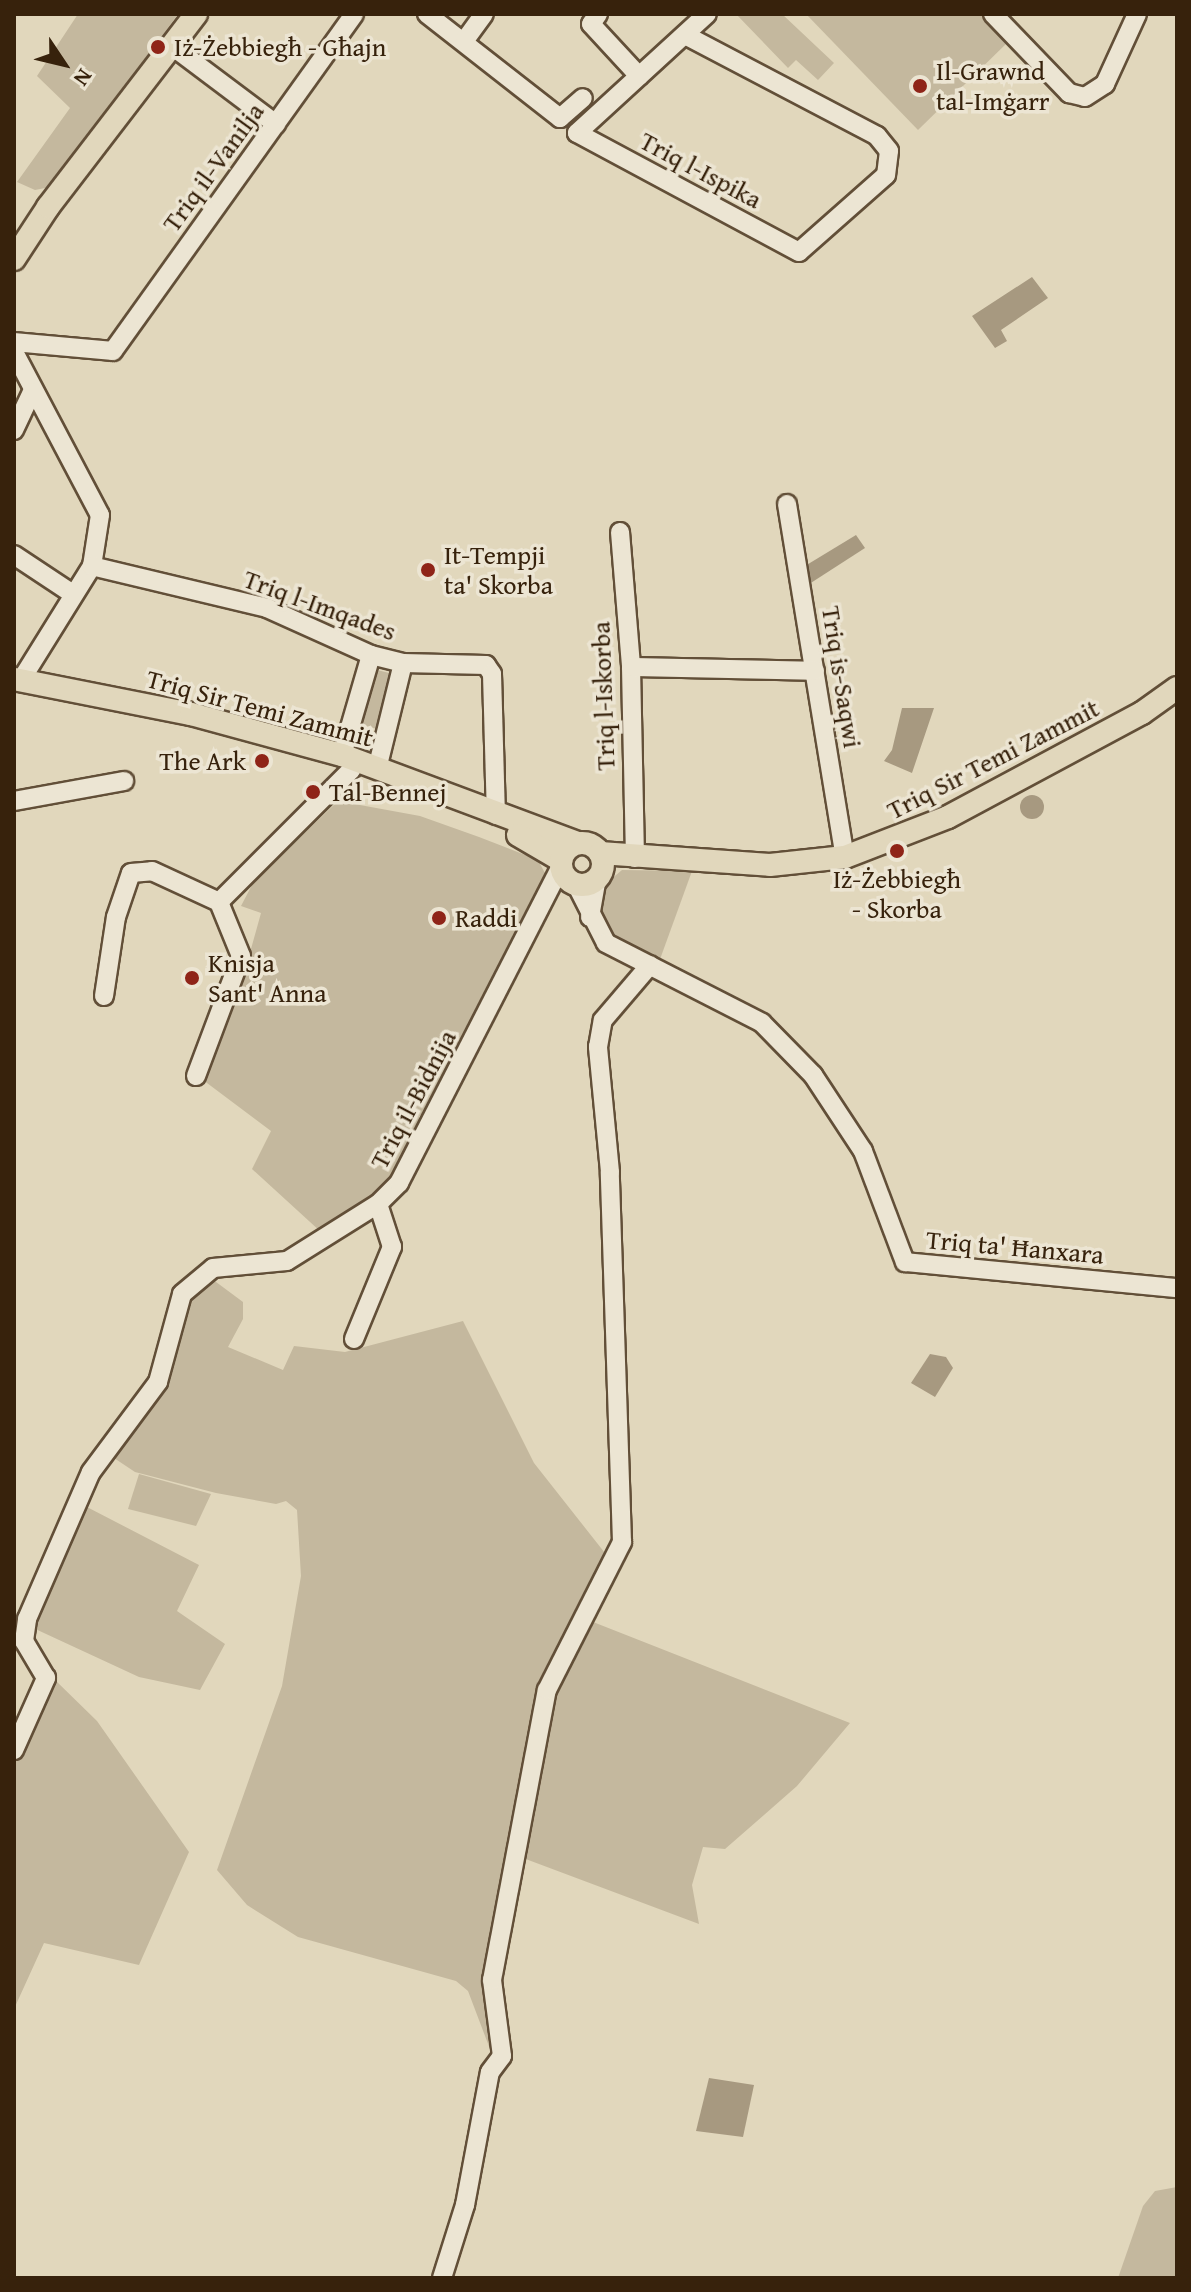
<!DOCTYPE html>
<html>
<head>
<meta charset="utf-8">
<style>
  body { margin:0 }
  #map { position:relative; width:1191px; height:2292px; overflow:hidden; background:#e1d7bc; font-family:"Gentium Book Plus",serif }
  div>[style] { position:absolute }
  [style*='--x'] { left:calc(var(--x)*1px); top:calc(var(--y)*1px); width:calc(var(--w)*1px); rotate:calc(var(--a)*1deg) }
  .green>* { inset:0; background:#c4b89e; transform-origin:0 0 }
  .water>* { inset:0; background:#a79980 }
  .round { border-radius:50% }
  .roads { filter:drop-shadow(2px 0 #624f38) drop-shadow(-2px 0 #624f38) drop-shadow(0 2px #624f38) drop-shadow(0 -2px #624f38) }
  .minor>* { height:18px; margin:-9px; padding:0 9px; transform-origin:9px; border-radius:9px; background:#ece5d3 }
  .major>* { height:22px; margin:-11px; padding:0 11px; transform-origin:11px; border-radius:11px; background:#e1d7bc }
  .major>.ring { margin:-11px; padding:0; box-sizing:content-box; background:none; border:22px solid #e1d7bc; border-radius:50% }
  .dots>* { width:22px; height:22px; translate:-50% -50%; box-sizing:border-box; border:4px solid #ece5d3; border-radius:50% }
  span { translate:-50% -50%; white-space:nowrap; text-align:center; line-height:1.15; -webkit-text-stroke:7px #ece5d3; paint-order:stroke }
  .poi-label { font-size:26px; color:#37220c }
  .left { translate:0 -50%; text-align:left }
  .right { translate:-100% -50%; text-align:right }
  .street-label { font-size:26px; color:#37220c }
  .frame { position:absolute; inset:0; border:16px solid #37220c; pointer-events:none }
  .north { position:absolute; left:24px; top:24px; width:80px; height:80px; -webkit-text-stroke:6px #ece5d3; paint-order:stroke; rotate:125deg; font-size:22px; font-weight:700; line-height:32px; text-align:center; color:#37220c }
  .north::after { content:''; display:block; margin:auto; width:28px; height:36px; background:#37220c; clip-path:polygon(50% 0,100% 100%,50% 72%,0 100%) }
</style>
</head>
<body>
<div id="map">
  <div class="green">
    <i style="clip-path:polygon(78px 14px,178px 14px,50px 187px,35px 190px,17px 182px,70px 108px,37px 76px)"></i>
    <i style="clip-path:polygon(736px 14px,782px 14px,834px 63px,818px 80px,796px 60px,788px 68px)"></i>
    <i style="clip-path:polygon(806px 14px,981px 14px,1009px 41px,918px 130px)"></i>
    <i style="left:373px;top:669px;width:21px;height:57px;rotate:14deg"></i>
    <i style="clip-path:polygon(338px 801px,420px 816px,479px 837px,538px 860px,547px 877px,434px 1099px,419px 1117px,424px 1128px,391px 1187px,321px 1232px,252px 1169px,271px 1131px,203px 1080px,239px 992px,261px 913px,241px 906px,253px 883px)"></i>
    <i style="clip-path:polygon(622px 870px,692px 871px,659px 962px,611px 936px,603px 924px,603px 886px)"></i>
    <i style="clip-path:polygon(212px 1279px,243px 1302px,243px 1319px,228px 1347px,283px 1370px,294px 1346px,345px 1352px,463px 1321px,534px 1463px,612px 1562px,543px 1689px,487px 1982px,493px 2057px,468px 1991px,456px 1981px,298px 1937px,247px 1905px,217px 1870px,282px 1686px,301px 1576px,297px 1510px,286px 1501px,276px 1504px,216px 1493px,135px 1472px,114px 1458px,172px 1368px,178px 1319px,189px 1292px)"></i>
    <i style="clip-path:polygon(139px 1474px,211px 1494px,196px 1526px,128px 1509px)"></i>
    <i style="clip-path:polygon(85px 1506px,199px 1565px,177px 1611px,225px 1644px,200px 1690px,139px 1677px,31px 1627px)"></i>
    <i style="clip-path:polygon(588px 1620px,850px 1723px,797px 1786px,725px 1849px,703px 1847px,692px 1885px,699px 1924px,523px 1858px,551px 1695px)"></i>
    <i style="clip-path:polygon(54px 1679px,97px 1721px,189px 1852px,139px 1965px,44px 1943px,14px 2009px,14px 1760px)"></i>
    <i style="clip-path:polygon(1177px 2187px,1177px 2278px,1118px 2278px,1143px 2206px,1155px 2191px)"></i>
  </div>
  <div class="water">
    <i style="clip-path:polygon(1032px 277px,1048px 298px,1001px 330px,1007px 341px,995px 348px,972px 316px)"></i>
    <i style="clip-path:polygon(856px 535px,865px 548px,803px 588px,800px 569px)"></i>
    <i style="clip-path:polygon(902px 708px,934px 708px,912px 773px,884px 761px,892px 750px)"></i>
    <i class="round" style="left:1020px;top:795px;width:24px;height:24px"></i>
    <i style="clip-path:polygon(930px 1354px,946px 1357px,953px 1368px,935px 1397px,911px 1383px)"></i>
    <i style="clip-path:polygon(709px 2078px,754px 2085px,743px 2137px,696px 2131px)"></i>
  </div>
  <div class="roads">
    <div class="minor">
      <i style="--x:427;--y:14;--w:169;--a:38"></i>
      <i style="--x:560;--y:118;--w:30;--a:-41"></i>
      <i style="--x:598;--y:14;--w:12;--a:125"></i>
      <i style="--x:591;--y:24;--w:71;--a:47.3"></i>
      <i style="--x:993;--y:14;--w:110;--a:46.1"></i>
      <i style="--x:1069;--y:93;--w:16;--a:14"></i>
      <i style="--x:1085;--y:97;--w:24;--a:-33"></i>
      <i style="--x:1105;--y:84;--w:77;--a:-65.4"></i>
      <i style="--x:685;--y:35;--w:217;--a:27.7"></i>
      <i style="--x:877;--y:136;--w:19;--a:51"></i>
      <i style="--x:889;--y:151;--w:24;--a:97"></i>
      <i style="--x:886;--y:175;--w:116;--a:138.5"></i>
      <i style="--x:799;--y:252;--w:252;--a:-151.8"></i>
      <i style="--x:577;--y:133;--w:176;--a:-42.5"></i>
      <i style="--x:465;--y:40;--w:32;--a:-54"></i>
      <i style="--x:172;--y:46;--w:130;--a:36.9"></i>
      <i style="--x:14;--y:342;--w:99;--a:5.2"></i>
      <i style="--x:113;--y:351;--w:414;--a:-54.4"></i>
      <i style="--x:14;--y:352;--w:184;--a:62.2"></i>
      <i style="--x:100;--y:515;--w:52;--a:98.9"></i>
      <i style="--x:92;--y:566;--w:134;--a:121.9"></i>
      <i style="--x:14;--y:430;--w:42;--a:-64.7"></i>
      <i style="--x:787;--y:504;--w:358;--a:80.7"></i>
      <i style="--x:620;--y:532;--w:135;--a:85.3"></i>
      <i style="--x:631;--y:667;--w:191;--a:88.8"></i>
      <i style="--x:14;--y:555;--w:71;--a:33.5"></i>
      <i style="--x:92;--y:566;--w:180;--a:13.5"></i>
      <i style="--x:267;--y:608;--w:114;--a:24.3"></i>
      <i style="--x:371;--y:655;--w:33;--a:14"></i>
      <i style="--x:403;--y:663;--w:83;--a:1.4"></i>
      <i style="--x:486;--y:665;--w:11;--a:56"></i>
      <i style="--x:492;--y:674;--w:141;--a:88.4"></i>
      <i style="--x:631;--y:667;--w:184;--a:1.2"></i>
      <i style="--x:342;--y:755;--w:104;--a:-73.8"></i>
      <i style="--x:377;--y:769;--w:109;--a:-76.2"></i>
      <i style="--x:14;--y:801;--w:112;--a:-10.3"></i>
      <i style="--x:576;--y:884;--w:66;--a:63"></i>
      <i style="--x:606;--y:943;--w:175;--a:27.1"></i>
      <i style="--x:762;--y:1023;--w:73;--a:45.6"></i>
      <i style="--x:813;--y:1075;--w:91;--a:56.7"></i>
      <i style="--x:863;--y:1151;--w:119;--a:69.3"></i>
      <i style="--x:905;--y:1262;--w:273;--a:5.5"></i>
      <i style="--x:590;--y:917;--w:40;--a:-80"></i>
      <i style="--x:104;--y:996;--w:80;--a:-81.4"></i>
      <i style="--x:116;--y:917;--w:46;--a:-71.2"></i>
      <i style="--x:131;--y:873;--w:21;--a:-5"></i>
      <i style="--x:152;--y:871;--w:74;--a:24.8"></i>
      <i style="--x:196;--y:1076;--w:128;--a:-69.4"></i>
      <i style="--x:241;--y:956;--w:58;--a:-112.2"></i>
      <i style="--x:219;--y:902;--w:187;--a:-45"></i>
      <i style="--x:351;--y:770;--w:12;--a:-70"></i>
      <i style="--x:354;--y:1339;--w:100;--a:-67.6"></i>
      <i style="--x:392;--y:1247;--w:45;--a:-108"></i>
      <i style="--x:14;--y:1750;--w:79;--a:-66"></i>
      <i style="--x:46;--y:1678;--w:43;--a:-120.7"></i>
      <i style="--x:24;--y:1641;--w:22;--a:-82"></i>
      <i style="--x:27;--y:1619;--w:160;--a:-66.5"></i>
      <i style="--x:91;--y:1472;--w:112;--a:-53.3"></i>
      <i style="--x:158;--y:1382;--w:91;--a:-74.7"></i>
      <i style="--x:182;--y:1294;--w:40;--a:-40"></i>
      <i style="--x:213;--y:1268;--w:74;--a:-5.4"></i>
      <i style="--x:287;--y:1261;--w:107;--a:-32.1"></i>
      <i style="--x:378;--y:1204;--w:30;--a:-45"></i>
      <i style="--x:399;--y:1183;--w:355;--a:-62.9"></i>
      <i style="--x:442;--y:2278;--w:77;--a:-72.5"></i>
      <i style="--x:465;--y:2205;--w:135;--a:-79.4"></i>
      <i style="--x:490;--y:2072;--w:20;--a:-53"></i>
      <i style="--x:502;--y:2056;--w:77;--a:-97.5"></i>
      <i style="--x:492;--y:1980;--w:295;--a:-79.3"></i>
      <i style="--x:547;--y:1690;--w:166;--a:-63.1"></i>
      <i style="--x:622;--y:1542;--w:370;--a:-91.9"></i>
      <i style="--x:610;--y:1172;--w:126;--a:-95.5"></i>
      <i style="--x:598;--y:1047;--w:27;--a:-80"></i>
      <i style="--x:603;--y:1020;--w:72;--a:-49.5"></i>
    </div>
    <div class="major">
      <i style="--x:14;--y:259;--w:62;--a:-56.8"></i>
      <i style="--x:48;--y:207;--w:243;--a:-52.5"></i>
      <i style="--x:14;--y:679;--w:180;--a:11.2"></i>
      <i style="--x:191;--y:714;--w:156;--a:15.2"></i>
      <i style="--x:342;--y:755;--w:251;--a:20.5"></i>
      <i style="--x:518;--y:835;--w:50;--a:30.2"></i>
      <i class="ring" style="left:561px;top:843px;width:20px;height:20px"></i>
      <i style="--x:600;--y:853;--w:170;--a:4"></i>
      <i style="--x:770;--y:865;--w:75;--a:-6.1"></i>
      <i style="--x:845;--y:857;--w:110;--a:-21.2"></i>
      <i style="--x:948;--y:817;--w:220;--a:-28.2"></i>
      <i style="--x:1142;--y:713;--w:43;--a:-35.5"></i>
    </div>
  </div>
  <div class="dots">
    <i style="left:158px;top:47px;background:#8f2418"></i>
    <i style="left:920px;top:86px;background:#8f2418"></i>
    <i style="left:428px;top:570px;background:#8f2418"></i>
    <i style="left:262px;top:761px;background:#8f2418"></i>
    <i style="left:313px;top:792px;background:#8f2418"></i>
    <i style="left:897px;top:851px;background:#8f2418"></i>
    <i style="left:439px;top:918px;background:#8f2418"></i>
    <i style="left:192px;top:978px;background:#8f2418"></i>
  </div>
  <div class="poi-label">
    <span class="left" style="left:174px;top:47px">Iż-Żebbiegħ - Għajn</span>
    <span class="left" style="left:936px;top:86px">Il-Grawnd<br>tal-Imġarr</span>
    <span class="left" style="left:444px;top:570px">It-Tempji<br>ta' Skorba</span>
    <span class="right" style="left:246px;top:761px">The Ark</span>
    <span class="left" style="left:329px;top:792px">Tal-Bennej</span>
    <span style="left:897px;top:894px">Iż-Żebbiegħ<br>- Skorba</span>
    <span class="left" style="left:455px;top:918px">Raddi</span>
    <span class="left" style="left:208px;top:978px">Knisja<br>Sant' Anna</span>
  </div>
  <div class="street-label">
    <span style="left:213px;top:167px;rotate:-54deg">Triq il-Vanilja</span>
    <span style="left:701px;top:170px;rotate:28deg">Triq l-Ispika</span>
    <span style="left:320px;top:605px;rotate:20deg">Triq l-Imqades</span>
    <span style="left:842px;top:677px;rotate:81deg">Triq is-Saqwi</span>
    <span style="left:603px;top:696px;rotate:-92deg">Triq l-Iskorba</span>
    <span style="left:260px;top:708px;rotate:15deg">Triq Sir Temi Zammit</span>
    <span style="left:993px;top:759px;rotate:-27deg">Triq Sir Temi Zammit</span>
    <span style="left:413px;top:1099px;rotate:-62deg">Triq il-Bidnija</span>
    <span style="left:1015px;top:1247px;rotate:5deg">Triq ta' Ħanxara</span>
  </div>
  <div class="frame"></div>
  <div class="north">N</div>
</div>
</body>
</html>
